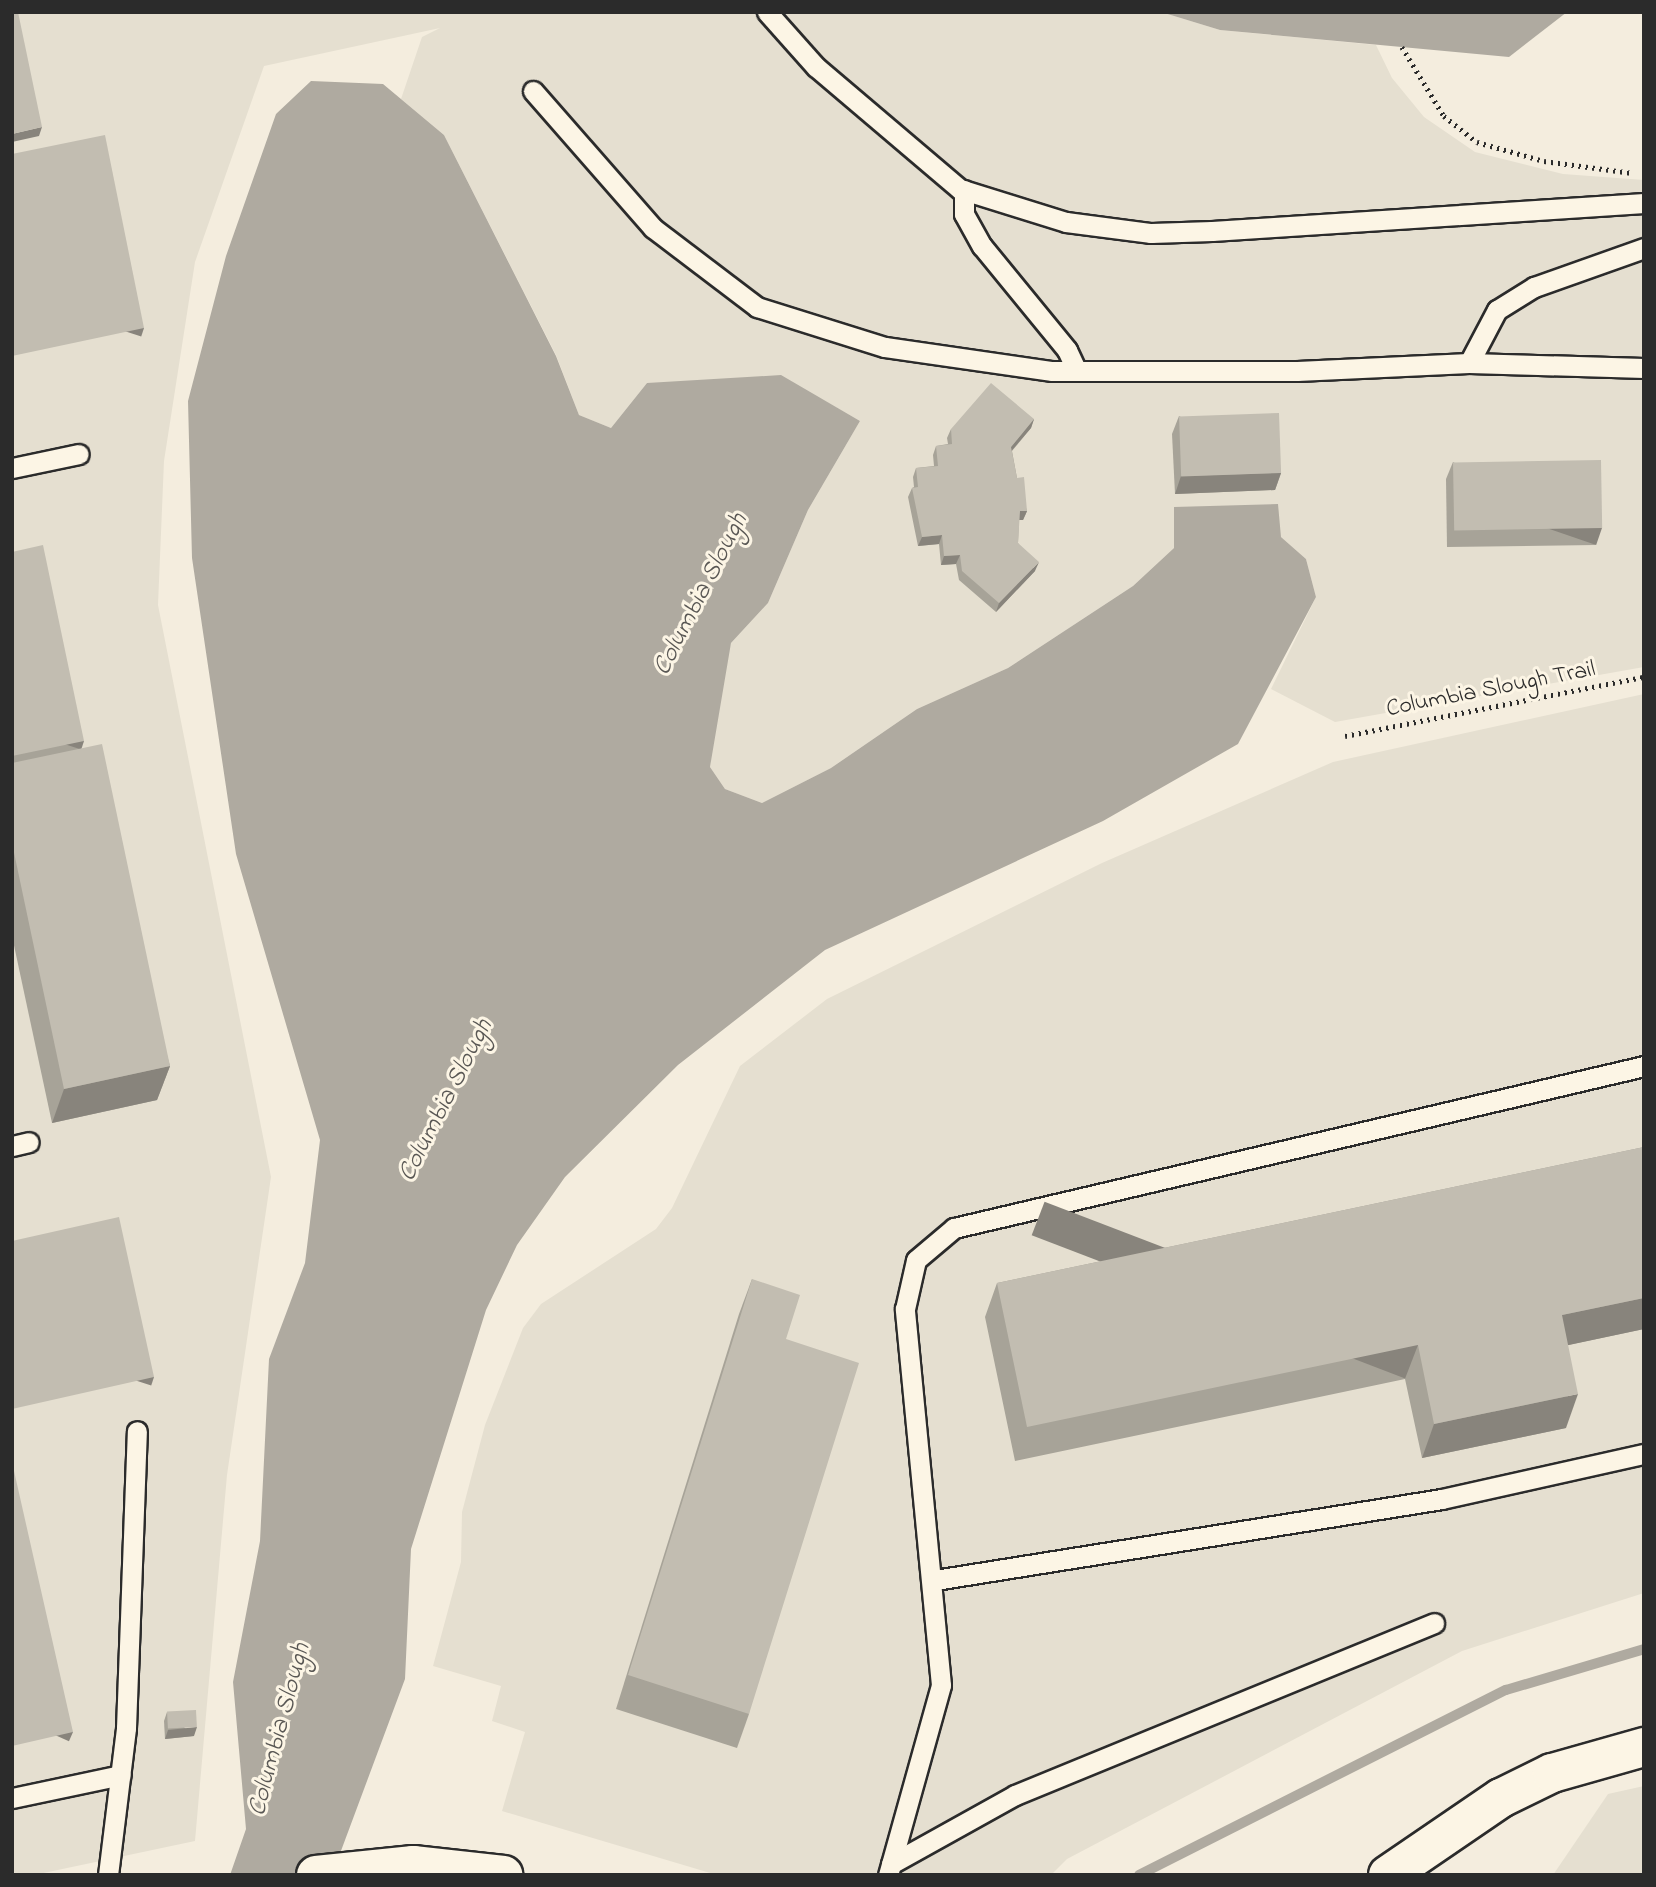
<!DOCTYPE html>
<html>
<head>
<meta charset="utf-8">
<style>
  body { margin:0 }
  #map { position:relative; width:1656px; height:1887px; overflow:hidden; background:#f4edde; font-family:"Indie Flower",sans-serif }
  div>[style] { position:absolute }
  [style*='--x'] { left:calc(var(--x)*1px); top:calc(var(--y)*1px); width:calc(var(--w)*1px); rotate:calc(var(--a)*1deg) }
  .built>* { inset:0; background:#e5dfd0 }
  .water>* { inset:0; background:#afaaa0 }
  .stream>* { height:10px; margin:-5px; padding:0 5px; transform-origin:5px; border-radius:5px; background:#afaaa0 }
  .path>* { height:4.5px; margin-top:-2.25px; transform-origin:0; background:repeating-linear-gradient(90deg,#2b2b2b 0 2px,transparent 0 7px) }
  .roads { filter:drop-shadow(2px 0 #2b2b2b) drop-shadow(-2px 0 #2b2b2b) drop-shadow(0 2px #2b2b2b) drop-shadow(0 -2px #2b2b2b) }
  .lane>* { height:19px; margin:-9.5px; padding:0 9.5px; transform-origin:9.5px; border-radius:9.5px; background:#fcf5e5 }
  .street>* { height:38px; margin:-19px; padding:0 19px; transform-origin:19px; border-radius:19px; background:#fcf5e5 }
  .secondary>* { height:38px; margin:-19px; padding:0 19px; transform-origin:19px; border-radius:19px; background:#fcf5e5 }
  .wall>* { inset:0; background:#a7a398 }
  .shaded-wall>* { inset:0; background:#88847c; transform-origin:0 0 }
  .building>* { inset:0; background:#c2bdb1; transform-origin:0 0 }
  span { translate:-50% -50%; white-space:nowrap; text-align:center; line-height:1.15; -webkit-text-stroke:6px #fcf5e5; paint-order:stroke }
  .street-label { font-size:24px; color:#2b2b2b }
  .water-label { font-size:26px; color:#595754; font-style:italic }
  .frame { position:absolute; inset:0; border:14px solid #2b2b2b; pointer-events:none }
</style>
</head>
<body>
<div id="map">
  <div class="built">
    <i style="clip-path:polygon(12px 12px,1161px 12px,1220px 30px,1376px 45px,1392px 78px,1424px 117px,1475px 152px,1563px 174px,1644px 180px,1644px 667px,1335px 722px,1271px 689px,1316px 597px,1306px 559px,1281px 537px,1174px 507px,1174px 548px,1133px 586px,1008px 668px,917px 709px,831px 768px,762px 803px,725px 789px,710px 767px,719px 683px,731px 643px,768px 603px,808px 510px,860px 421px,825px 401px,647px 383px,611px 428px,579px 415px,556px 355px,444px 135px,401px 99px,422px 37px,440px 28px,264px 66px,195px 262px,164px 461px,158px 605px,271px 1177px,227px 1475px,195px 1841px,34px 1875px,12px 1875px)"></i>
    <i style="clip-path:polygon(1644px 694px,1644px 1593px,1462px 1651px,1067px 1859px,1051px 1875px,717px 1875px,502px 1811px,525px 1732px,492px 1721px,501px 1686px,433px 1666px,461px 1562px,462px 1512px,485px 1425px,523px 1328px,541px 1304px,656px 1229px,672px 1208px,740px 1066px,827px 999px,1102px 863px,1333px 762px)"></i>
    <i style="clip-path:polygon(1644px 1786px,1644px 1875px,1553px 1875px,1608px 1794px)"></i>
  </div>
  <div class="water">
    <i style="clip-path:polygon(1161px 12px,1567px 12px,1509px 57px,1220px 30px)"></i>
    <i style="clip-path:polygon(311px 81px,383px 84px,444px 135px,556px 356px,579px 415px,611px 428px,647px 383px,781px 375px,860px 421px,808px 510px,768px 603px,731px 643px,710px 767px,725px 789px,762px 803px,831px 768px,917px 709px,1008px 668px,1133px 586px,1174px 548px,1174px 507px,1278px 504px,1281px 537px,1306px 559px,1316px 597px,1238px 744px,1103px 821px,825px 950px,678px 1065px,565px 1177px,517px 1245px,486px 1310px,411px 1549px,405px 1679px,332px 1875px,230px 1875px,246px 1829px,233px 1682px,260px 1541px,269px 1359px,305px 1263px,320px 1140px,236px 854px,192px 558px,188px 401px,226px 256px,276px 114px)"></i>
  </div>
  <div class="stream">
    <i style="--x:1139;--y:1875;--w:411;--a:-26.8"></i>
    <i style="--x:1506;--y:1690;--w:144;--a:-16.5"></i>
  </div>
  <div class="path">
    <i style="--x:1402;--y:47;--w:81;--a:58.7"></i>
    <i style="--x:1444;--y:116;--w:42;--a:38.2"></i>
    <i style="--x:1477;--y:142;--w:70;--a:15.8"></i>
    <i style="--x:1544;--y:161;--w:89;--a:7.8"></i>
    <i style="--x:1345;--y:736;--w:305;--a:-11.2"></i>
  </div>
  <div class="roads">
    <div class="lane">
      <i style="--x:767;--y:12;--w:74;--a:48.3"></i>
      <i style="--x:816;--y:67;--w:189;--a:40.3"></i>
      <i style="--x:960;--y:189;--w:111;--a:17.3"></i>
      <i style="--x:1066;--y:222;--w:86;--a:7.4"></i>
      <i style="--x:1151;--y:233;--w:61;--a:-1.9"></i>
      <i style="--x:1212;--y:231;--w:433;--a:-3.7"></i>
      <i style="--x:533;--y:91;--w:182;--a:48.8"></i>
      <i style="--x:653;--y:228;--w:131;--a:37.2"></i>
      <i style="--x:757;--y:307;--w:134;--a:17.4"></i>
      <i style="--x:885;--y:347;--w:169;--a:8.2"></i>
      <i style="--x:1052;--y:371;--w:245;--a:0"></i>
      <i style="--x:1297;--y:371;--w:172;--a:-2.7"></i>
      <i style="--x:1469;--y:363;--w:175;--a:1.6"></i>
      <i style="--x:964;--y:190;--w:24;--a:90"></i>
      <i style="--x:964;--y:214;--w:37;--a:61"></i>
      <i style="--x:982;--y:246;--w:134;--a:50.7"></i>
      <i style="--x:1067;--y:350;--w:23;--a:65"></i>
      <i style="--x:1469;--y:363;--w:60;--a:-62.2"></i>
      <i style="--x:1497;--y:310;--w:44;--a:-31.9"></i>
      <i style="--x:1534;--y:287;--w:117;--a:-19.5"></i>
      <i style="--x:12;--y:468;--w:68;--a:-11.8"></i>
      <i style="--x:12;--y:1146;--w:17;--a:-13"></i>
      <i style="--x:935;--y:1580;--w:513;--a:-9.08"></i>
      <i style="--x:1442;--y:1499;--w:207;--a:-12.6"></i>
      <i style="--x:12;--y:1798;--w:111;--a:-11.9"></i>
      <i style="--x:891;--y:1864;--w:142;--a:-29.1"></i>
      <i style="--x:1015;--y:1795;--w:453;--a:-22.3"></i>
      <i style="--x:108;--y:1875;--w:148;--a:-83"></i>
      <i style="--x:126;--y:1728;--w:297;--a:-87.9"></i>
      <i style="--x:888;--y:1875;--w:197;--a:-74.4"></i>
      <i style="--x:941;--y:1685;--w:378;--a:-95.5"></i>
      <i style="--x:905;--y:1309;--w:50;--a:-77.3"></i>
      <i style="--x:916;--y:1260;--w:50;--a:-40.1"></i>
      <i style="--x:954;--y:1228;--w:709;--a:-13.21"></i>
    </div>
    <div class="street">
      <i style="--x:1388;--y:1875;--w:137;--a:-34.3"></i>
      <i style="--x:1501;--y:1798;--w:57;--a:-26.1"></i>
      <i style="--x:1552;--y:1773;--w:96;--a:-15.8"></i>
    </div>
    <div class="secondary">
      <i style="--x:316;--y:1875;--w:98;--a:-5.9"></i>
      <i style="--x:413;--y:1865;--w:91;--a:6.3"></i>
    </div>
  </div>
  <div class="wall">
    <i style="clip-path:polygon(1179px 416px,1281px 473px,1275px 490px,1175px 494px,1172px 434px)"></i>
    <i style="clip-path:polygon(1034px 419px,1031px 428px,1012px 451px,1017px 478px,1027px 511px,1023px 520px,1019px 520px,1018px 543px,1035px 571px,996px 612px,959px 580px,956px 564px,941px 565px,939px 544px,918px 546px,908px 497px,912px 488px,914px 487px,913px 477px,916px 468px,934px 466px,933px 455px,936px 446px,948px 444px,947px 438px,951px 429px)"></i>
    <i style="clip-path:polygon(1453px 462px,1596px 545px,1447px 547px,1446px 479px)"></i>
    <i style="clip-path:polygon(12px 552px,81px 749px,170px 1066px,157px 1100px,52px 1123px,12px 936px)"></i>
    <i style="clip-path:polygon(1644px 1147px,1644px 1329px,1568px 1345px,1566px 1428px,1422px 1458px,1405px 1379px,1015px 1461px,985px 1317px,997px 1283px)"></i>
    <i style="clip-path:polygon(752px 1279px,786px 1339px,749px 1714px,737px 1748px,616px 1709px,739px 1314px)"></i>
    <i style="clip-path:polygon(167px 1712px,194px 1736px,165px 1739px,164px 1721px)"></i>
  </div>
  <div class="shaded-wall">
    <i style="clip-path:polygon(42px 127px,39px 136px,12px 142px,12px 134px)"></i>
    <i style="left:144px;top:328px;width:9px;height:135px;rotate:108deg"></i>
    <i style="clip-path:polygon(1034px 419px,1031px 428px,1007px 456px,1011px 447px)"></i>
    <i style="clip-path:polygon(1281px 473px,1275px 490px,1175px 494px,1181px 476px)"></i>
    <i style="clip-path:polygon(1020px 511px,1027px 511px,1023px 520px,1017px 520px)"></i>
    <i style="left:1602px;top:528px;width:18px;height:148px;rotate:109deg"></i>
    <i style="clip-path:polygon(942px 535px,939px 544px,918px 546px,922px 537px)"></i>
    <i style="clip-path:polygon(960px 555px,956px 564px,941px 565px,944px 556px)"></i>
    <i style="clip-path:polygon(1039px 562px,1035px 571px,996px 612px,999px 603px)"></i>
    <i style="left:84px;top:741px;width:9px;height:74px;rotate:108deg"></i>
    <i style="clip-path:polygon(170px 1066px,157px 1100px,52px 1123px,64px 1089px)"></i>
    <i style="clip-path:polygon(1644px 1298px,1644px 1329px,1550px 1349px,1562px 1315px)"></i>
    <i style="left:1418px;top:1345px;width:36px;height:400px;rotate:111deg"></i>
    <i style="left:154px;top:1377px;width:9px;height:146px;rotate:108deg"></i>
    <i style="clip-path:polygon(1578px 1394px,1566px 1428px,1422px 1458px,1434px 1424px)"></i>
    <i style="clip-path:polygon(197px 1727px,194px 1736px,165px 1739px,168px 1730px)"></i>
    <i style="left:73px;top:1732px;width:10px;height:63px;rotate:114deg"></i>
  </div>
  <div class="building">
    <i style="clip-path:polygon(12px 12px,18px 12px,42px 127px,12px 134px)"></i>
    <i style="clip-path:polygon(105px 135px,144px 328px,12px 356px,12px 154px)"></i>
    <i style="clip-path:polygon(991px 383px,1034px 419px,1011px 447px,1017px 478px,1024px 477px,1027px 511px,1020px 511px,1018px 543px,1039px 562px,999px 603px,962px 571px,960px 555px,944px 556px,942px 535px,922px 537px,912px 488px,918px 487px,916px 468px,938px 466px,936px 446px,952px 444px,951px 429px)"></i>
    <i style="left:1279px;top:413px;width:60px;height:100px;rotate:88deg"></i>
    <i style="left:1601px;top:460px;width:68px;height:148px;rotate:89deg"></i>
    <i style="clip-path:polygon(43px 545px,84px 741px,12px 756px,12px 552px)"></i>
    <i style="clip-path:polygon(102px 744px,170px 1066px,64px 1089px,12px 843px,12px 763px)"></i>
    <i style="clip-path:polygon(1644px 1147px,1644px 1298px,1562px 1315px,1578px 1394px,1434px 1424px,1418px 1345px,1027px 1427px,997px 1283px)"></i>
    <i style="clip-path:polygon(119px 1217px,154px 1377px,12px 1409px,12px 1241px)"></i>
    <i style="clip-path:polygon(752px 1279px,800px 1295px,786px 1339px,859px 1363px,749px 1714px,628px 1675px)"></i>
    <i style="clip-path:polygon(12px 1462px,73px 1732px,12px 1746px)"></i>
    <i style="left:196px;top:1710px;width:17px;height:29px;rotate:87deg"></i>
  </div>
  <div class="street-label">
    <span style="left:1491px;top:690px;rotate:-11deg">Columbia Slough Trail</span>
  </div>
  <div class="water-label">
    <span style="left:702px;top:595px;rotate:-63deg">Columbia Slough</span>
    <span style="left:447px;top:1101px;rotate:-63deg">Columbia Slough</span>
    <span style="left:281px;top:1730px;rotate:-75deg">Columbia Slough</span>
  </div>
  <div class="frame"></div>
</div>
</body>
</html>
